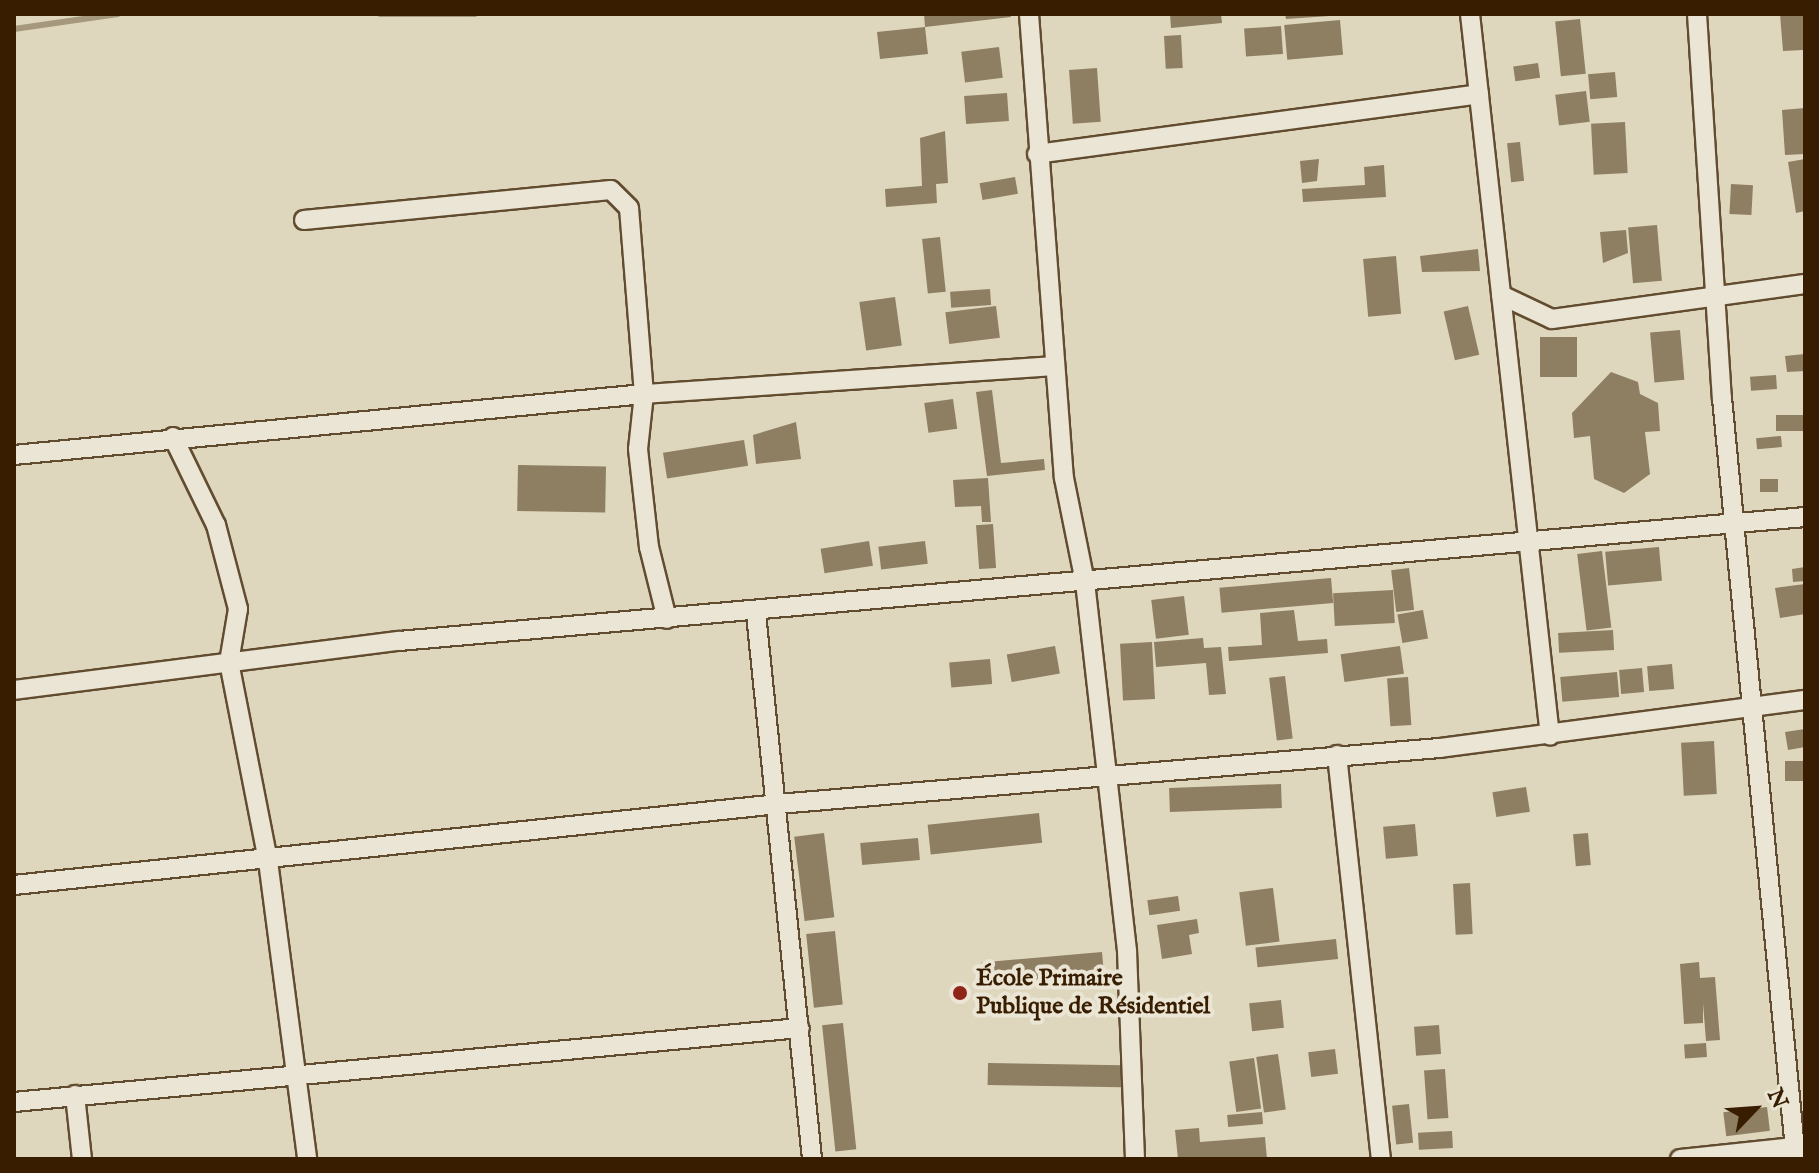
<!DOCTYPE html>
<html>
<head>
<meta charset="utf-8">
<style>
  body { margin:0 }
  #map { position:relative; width:1819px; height:1173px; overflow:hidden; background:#ded7bd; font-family:"IM FELL English",serif }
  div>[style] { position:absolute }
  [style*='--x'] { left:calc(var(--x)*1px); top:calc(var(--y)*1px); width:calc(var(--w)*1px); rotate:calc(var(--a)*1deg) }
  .stream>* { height:6px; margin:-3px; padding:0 3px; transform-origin:3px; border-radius:3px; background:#a6987d }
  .building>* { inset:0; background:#8e7e62; transform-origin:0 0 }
  .roads { filter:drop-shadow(2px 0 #624c2f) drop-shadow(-2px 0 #624c2f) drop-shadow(0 2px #624c2f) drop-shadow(0 -2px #624c2f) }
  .street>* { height:18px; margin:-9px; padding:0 9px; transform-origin:9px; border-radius:9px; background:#eae5d4 }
  .dots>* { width:22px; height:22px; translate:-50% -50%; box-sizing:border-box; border:4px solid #eae5d4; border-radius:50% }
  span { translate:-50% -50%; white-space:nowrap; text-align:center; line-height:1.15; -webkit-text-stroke:8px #eae5d4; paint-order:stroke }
  .poi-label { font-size:24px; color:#381d00; font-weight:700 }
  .left { translate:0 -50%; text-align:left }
  .frame { position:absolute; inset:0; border:16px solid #381d00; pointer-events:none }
  .north { position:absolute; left:1715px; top:1069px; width:80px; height:80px; -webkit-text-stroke:6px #eae5d4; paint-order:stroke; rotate:65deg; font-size:22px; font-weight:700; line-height:32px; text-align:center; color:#381d00 }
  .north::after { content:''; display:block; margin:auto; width:28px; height:36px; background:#381d00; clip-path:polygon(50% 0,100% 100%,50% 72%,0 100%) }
</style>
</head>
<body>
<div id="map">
  <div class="stream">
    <i style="--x:380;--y:14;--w:95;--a:0"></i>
    <i style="--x:14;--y:29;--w:105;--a:-8.2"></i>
  </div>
  <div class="building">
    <i style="clip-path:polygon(924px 14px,1010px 14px,1011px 17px,925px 27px,928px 54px,880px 59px,877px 32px,925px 27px)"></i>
    <i style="clip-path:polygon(1170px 14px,1221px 14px,1222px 23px,1171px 28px)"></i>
    <i style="clip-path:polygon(1285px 14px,1329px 14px,1329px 16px,1286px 19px)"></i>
    <i style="clip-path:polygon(1780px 14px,1805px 14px,1803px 50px,1783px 51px)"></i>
    <i style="left:1580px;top:19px;width:55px;height:25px;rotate:84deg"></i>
    <i style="left:1340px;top:20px;width:35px;height:56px;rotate:85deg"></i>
    <i style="left:1281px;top:26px;width:28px;height:37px;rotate:86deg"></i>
    <i style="left:1181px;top:35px;width:33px;height:17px;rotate:87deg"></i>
    <i style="left:999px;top:47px;width:31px;height:38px;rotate:83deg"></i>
    <i style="left:1538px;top:63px;width:15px;height:25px;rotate:82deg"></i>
    <i style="left:1097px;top:68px;width:54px;height:28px;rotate:86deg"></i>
    <i style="left:1615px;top:72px;width:25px;height:27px;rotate:85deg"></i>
    <i style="left:1586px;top:91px;width:31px;height:31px;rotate:83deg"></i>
    <i style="left:1007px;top:93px;width:28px;height:43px;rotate:86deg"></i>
    <i style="clip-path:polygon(1805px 108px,1805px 154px,1785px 155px,1782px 110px)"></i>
    <i style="left:1625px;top:122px;width:51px;height:34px;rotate:87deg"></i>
    <i style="clip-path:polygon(945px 131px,948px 183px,936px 184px,937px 203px,886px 207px,885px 189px,922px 186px,920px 138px)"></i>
    <i style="left:1520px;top:142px;width:39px;height:13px;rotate:84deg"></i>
    <i style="clip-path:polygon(1319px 159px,1317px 181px,1302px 183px,1300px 161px)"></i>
    <i style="clip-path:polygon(1805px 159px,1805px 211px,1796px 213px,1788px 162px)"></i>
    <i style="clip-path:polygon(1384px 165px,1386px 197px,1303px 202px,1302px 189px,1365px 185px,1364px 167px)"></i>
    <i style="left:1015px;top:177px;width:17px;height:36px;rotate:80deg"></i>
    <i style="left:1731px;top:184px;width:22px;height:30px;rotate:3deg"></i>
    <i style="left:1657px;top:225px;width:56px;height:29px;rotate:85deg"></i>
    <i style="clip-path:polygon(1626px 230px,1628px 253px,1603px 263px,1600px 232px)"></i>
    <i style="left:940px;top:237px;width:55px;height:18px;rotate:84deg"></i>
    <i style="clip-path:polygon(1478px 249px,1480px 271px,1422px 272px,1420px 256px)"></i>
    <i style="left:1396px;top:256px;width:58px;height:33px;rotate:85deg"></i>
    <i style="left:990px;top:289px;width:16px;height:40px;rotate:86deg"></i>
    <i style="left:895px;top:297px;width:49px;height:36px;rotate:82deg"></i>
    <i style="left:996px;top:306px;width:32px;height:51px;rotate:83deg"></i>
    <i style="left:1468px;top:306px;width:50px;height:25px;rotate:77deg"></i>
    <i style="left:1680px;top:330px;width:50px;height:30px;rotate:85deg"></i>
    <i style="left:1540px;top:337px;width:37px;height:40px"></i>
    <i style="clip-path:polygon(1805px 354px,1805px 371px,1787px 372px,1785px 356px)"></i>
    <i style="clip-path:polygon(1611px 372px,1638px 382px,1640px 394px,1658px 403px,1660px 431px,1645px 432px,1650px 474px,1624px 493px,1594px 479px,1590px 436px,1574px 438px,1572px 413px)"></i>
    <i style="left:1776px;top:375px;width:14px;height:26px;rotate:86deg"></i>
    <i style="clip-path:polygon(992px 390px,1001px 463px,1044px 459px,1045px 470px,987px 476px,976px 392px)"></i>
    <i style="left:953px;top:399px;width:30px;height:29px;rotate:82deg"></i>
    <i style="left:1805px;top:415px;width:16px;height:29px;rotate:90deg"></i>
    <i style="clip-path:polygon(796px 422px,801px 459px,756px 464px,753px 435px)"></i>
    <i style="left:1781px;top:436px;width:11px;height:25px;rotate:85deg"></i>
    <i style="left:744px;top:440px;width:26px;height:82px;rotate:81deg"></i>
    <i style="left:518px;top:465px;width:88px;height:46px;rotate:1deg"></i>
    <i style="clip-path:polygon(988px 478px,991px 522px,982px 522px,981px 506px,955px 507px,953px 480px)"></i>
    <i style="left:1778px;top:479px;width:13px;height:18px;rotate:90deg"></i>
    <i style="left:993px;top:524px;width:44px;height:17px;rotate:86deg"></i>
    <i style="left:869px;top:541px;width:25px;height:49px;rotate:81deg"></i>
    <i style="left:925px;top:541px;width:23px;height:47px;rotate:83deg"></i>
    <i style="left:1659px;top:547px;width:34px;height:54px;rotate:85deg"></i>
    <i style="left:1602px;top:551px;width:77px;height:25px;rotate:83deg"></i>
    <i style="clip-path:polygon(1805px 567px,1805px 581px,1793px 582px,1792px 569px)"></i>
    <i style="left:1409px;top:568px;width:42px;height:18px;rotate:83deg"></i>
    <i style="left:1331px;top:578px;width:25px;height:112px;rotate:85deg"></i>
    <i style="clip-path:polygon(1805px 584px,1805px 614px,1780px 618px,1775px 588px)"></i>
    <i style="left:1393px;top:590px;width:33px;height:60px;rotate:87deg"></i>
    <i style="left:1184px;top:596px;width:39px;height:33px;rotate:83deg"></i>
    <i style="clip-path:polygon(1294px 610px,1298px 641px,1327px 639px,1328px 653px,1229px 661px,1228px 647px,1262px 645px,1260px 613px)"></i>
    <i style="left:1423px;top:610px;width:29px;height:26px;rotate:80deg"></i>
    <i style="left:1613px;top:630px;width:20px;height:55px;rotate:87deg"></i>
    <i style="clip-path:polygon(1203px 638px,1204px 648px,1221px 647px,1226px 694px,1209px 695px,1206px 663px,1156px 667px,1154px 642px)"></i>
    <i style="left:1152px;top:642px;width:57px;height:32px;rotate:87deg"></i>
    <i style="left:1055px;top:646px;width:28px;height:49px;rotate:80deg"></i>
    <i style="left:1400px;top:646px;width:28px;height:60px;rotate:82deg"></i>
    <i style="left:990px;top:659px;width:25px;height:41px;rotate:85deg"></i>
    <i style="left:1672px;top:664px;width:25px;height:25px;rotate:85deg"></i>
    <i style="left:1642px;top:668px;width:24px;height:23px;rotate:85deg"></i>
    <i style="left:1617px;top:672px;width:25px;height:57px;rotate:85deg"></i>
    <i style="left:1285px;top:676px;width:63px;height:16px;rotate:83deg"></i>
    <i style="left:1408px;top:677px;width:48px;height:21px;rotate:86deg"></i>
    <i style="clip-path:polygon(1805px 729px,1805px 747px,1788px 750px,1785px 732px)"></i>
    <i style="left:1714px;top:741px;width:53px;height:33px;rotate:87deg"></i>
    <i style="left:1805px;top:761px;width:20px;height:20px;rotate:90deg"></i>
    <i style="left:1281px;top:784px;width:24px;height:112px;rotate:88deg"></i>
    <i style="left:1526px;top:787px;width:25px;height:34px;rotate:81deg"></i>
    <i style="left:1039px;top:813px;width:30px;height:112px;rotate:84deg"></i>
    <i style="left:1415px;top:824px;width:32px;height:32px;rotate:85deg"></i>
    <i style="left:824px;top:833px;width:85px;height:30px;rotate:83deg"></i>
    <i style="left:1588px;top:833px;width:32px;height:15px;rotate:85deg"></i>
    <i style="left:918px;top:838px;width:22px;height:58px;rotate:85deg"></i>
    <i style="left:1470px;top:883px;width:51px;height:17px;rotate:87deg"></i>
    <i style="left:1273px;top:888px;width:54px;height:34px;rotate:83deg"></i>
    <i style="left:1178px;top:896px;width:15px;height:31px;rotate:82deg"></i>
    <i style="clip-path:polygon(1197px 919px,1199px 933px,1189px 935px,1192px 954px,1162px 959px,1157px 925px)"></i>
    <i style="left:835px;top:931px;width:74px;height:29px;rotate:84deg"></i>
    <i style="left:1336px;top:939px;width:20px;height:81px;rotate:84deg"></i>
    <i style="left:1102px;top:952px;width:22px;height:121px;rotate:85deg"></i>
    <i style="clip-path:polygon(1699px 962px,1700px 978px,1715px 977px,1720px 1040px,1706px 1041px,1703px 1003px,1703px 1023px,1684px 1024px,1680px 964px)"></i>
    <i style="left:1281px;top:1000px;width:28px;height:32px;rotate:84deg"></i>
    <i style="left:843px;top:1023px;width:127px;height:21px;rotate:84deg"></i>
    <i style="left:1439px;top:1025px;width:29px;height:25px;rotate:86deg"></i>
    <i style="left:1706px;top:1043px;width:14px;height:22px;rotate:86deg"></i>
    <i style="left:1335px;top:1049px;width:25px;height:27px;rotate:83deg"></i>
    <i style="left:1278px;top:1054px;width:56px;height:22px;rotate:82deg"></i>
    <i style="left:1254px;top:1058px;width:51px;height:25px;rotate:82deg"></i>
    <i style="left:988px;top:1063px;width:134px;height:22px;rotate:1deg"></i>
    <i style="left:1445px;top:1069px;width:49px;height:21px;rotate:86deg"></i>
    <i style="left:1409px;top:1104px;width:39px;height:17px;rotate:84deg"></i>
    <i style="left:1767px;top:1107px;width:24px;height:44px;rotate:83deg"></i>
    <i style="left:1262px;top:1112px;width:12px;height:35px;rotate:85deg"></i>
    <i style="clip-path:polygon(1199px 1128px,1200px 1142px,1265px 1137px,1267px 1159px,1178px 1159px,1175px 1130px)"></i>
    <i style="left:1452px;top:1131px;width:17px;height:34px;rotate:87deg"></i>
  </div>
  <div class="roads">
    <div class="street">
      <i style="--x:1029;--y:14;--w:465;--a:85.7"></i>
      <i style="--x:1064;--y:478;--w:106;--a:78.6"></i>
      <i style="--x:1085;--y:582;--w:371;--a:83.5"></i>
      <i style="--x:1127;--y:951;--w:208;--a:87.8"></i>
      <i style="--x:1470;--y:14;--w:726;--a:83.68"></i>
      <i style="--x:1697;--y:14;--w:385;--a:86.3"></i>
      <i style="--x:1722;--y:398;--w:765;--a:84.45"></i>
      <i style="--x:1037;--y:154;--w:446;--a:-7.7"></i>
      <i style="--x:304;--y:220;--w:308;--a:-5.6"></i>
      <i style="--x:611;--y:190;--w:25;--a:45"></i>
      <i style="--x:629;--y:208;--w:187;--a:85.4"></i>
      <i style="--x:644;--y:394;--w:55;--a:96.2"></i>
      <i style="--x:638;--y:449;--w:99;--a:83.6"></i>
      <i style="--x:649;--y:547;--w:74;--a:76"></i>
      <i style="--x:1501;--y:295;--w:56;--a:25.2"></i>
      <i style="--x:1552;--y:319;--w:255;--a:-7.9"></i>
      <i style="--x:173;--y:437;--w:98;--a:64"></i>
      <i style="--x:216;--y:525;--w:87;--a:75.3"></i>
      <i style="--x:238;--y:609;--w:54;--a:99.6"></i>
      <i style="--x:229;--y:662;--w:203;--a:78.9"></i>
      <i style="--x:268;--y:861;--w:301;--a:82.5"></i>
      <i style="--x:14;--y:455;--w:633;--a:-5.53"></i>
      <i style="--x:644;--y:394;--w:410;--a:-3.9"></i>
      <i style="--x:756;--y:614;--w:548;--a:84.13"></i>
      <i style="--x:14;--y:690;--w:388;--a:-7.3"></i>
      <i style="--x:399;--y:641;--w:1411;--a:-5.04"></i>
      <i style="--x:1337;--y:755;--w:406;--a:83.8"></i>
      <i style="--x:14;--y:885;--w:768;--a:-6.05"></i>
      <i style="--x:778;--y:804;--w:664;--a:-4.84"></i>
      <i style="--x:1440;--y:748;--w:368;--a:-7.5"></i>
      <i style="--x:75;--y:1095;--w:64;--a:83.8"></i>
      <i style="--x:14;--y:1102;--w:789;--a:-5.38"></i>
      <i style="--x:1680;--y:1159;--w:125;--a:-6"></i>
    </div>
  </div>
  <div class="dots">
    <i style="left:960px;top:993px;background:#8f2418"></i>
  </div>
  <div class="poi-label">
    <span class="left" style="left:976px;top:993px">École Primaire<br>Publique de Résidentiel</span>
  </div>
  <div class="frame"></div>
  <div class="north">N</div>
</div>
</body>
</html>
